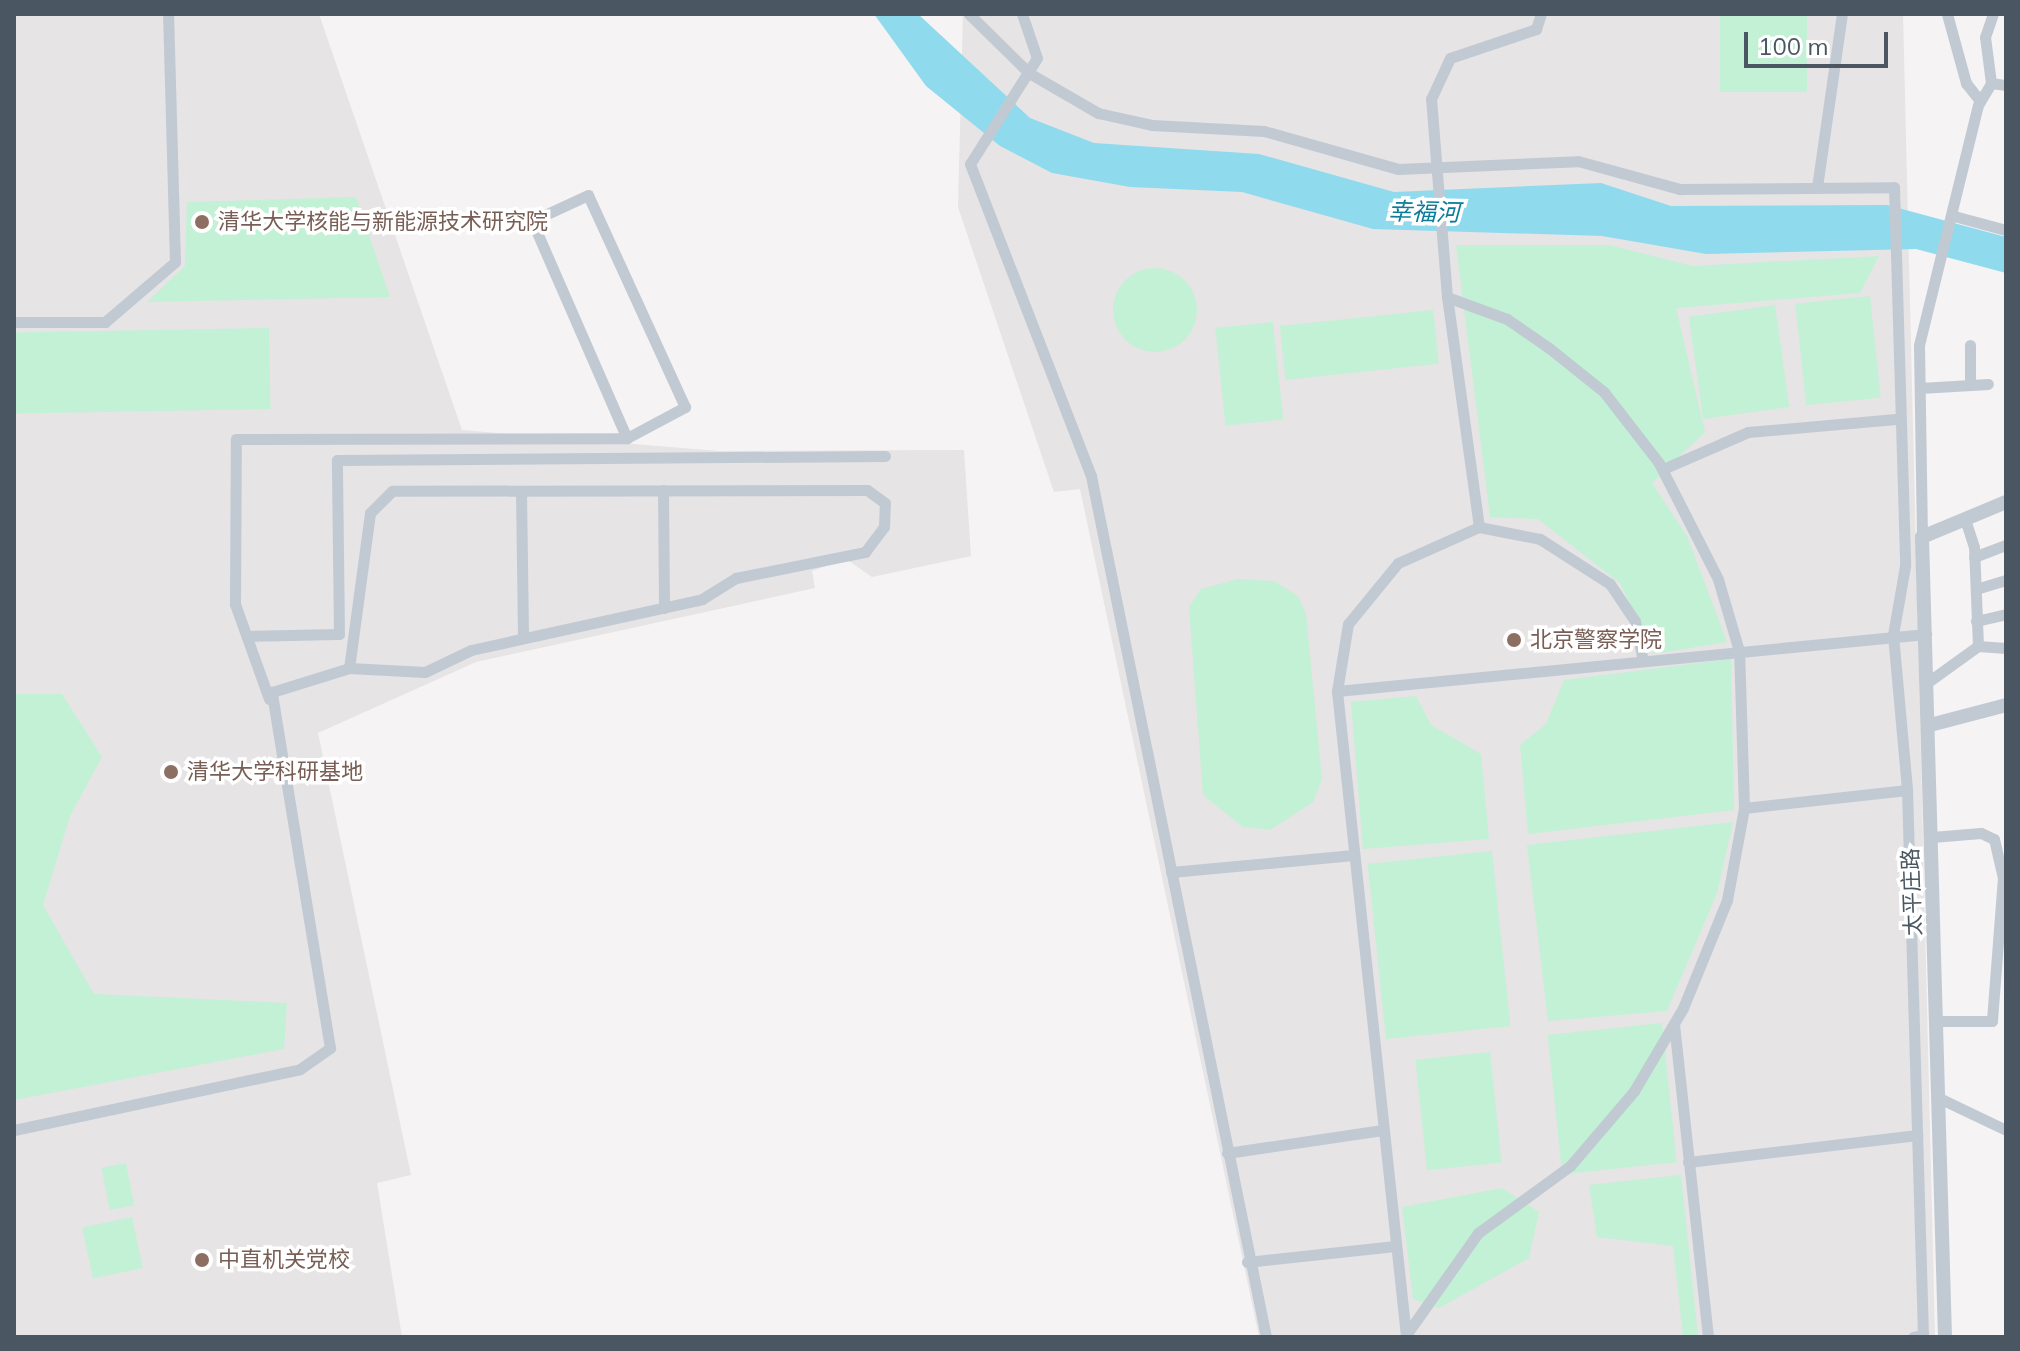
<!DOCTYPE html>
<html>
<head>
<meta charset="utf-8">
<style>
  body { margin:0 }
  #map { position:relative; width:2020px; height:1351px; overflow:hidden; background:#f5f3f3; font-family:Mulish,"Noto Sans SC",sans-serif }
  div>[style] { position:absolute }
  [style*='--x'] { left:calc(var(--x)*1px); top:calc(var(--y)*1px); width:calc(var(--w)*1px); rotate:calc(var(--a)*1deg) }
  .education>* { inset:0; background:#e6e4e5 }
  .green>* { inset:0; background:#c3f1d5; transform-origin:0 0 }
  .round { border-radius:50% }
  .water>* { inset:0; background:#90daee }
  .minor>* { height:11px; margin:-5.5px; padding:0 5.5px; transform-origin:5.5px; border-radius:5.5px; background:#c1cad2 }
  .tertiary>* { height:14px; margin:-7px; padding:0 7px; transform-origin:7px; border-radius:7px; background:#c1cad2 }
  .dots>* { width:22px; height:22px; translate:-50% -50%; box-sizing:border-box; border:4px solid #fff; border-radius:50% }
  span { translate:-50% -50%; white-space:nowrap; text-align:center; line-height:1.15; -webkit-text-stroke:7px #fff; paint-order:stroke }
  .education-label { font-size:22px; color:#785e54 }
  .left { translate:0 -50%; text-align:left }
  .street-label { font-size:22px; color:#4a5661 }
  .water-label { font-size:24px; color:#0c7c9b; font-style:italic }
  .frame { position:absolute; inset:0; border:16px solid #4a5661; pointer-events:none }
  .scale { position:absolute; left:1744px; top:32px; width:144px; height:36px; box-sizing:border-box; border:4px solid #4a5661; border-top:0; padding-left:10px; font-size:24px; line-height:28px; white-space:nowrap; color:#4a5661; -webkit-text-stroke:6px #fff; paint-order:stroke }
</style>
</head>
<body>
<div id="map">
  <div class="education">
    <i style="clip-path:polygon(14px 14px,319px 14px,462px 430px,719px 451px,964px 450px,971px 556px,872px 577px,846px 559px,812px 571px,815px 588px,476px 662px,318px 733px,411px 1175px,377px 1183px,402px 1337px,14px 1337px)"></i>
    <i style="clip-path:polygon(963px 14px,1903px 14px,1935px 1337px,1259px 1337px,1080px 489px,1054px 492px,958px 207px)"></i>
  </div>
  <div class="green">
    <i style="left:1720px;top:14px;width:87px;height:78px"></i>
    <i style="clip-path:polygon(356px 197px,390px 297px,147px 302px,185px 266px,187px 202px)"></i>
    <i style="clip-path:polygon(1456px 245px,1609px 245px,1693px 266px,1879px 256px,1860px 293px,1676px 308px,1705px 432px,1652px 483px,1687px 536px,1727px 642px,1654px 654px,1620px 583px,1538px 519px,1490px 517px)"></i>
    <i class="round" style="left:1113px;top:268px;width:84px;height:84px"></i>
    <i style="left:1870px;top:296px;width:102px;height:75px;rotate:84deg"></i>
    <i style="left:1775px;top:305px;width:103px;height:87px;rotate:82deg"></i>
    <i style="left:1433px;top:310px;width:54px;height:154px;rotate:84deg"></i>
    <i style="left:1273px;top:322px;width:98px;height:58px;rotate:84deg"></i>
    <i style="left:269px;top:328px;width:81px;height:255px;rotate:89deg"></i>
    <i style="clip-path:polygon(1238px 579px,1274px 581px,1298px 596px,1306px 614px,1322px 779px,1313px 802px,1270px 830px,1243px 827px,1203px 795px,1189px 607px,1201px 589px)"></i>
    <i style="clip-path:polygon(1731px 659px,1734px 810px,1528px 834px,1520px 745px,1546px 724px,1564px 680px)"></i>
    <i style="clip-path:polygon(14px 694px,62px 694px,102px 757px,70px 816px,43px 905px,94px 994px,287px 1003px,284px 1049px,14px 1100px)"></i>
    <i style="clip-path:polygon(1416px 696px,1431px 725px,1481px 754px,1489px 839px,1363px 849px,1351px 702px)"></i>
    <i style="clip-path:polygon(1733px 822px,1717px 893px,1667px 1011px,1548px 1021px,1527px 845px)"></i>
    <i style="left:1492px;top:851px;width:176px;height:125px;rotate:84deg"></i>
    <i style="left:1662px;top:1023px;width:140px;height:115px;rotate:84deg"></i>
    <i style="left:1490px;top:1052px;width:111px;height:75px;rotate:84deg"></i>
    <i style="left:126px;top:1163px;width:43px;height:25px;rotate:79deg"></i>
    <i style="clip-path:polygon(1681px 1175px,1698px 1337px,1683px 1337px,1673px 1246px,1597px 1237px,1589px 1185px)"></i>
    <i style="clip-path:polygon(1502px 1188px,1539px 1212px,1529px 1258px,1439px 1308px,1413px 1299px,1402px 1207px)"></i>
    <i style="left:132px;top:1217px;width:52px;height:51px;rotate:78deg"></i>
  </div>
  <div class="water">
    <i style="clip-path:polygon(874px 14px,918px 14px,1030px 118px,1094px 143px,1259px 154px,1394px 192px,1601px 183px,1671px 206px,1887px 205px,2006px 237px,2006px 273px,1916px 249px,1706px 254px,1602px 236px,1373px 229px,1242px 192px,1130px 187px,1052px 173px,1000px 146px,926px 86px)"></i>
  </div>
  <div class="minor">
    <i style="--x:969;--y:14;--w:84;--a:44.5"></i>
    <i style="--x:1029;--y:73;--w:80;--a:30.1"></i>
    <i style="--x:1098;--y:113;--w:55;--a:12.5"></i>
    <i style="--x:1152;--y:125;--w:112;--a:3.1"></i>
    <i style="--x:1264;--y:131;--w:139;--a:15.8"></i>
    <i style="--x:1398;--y:169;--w:180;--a:-2.5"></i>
    <i style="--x:1578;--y:161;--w:106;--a:15.4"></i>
    <i style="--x:1680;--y:189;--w:214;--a:-0.5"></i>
    <i style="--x:1894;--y:187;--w:379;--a:88.3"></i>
    <i style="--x:1905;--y:566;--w:70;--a:99.9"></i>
    <i style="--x:1893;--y:635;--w:156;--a:84.8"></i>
    <i style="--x:1907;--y:790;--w:545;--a:88.32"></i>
    <i style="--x:1923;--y:1335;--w:10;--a:169"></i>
    <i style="--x:1022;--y:14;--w:46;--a:71.2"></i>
    <i style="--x:1037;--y:58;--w:125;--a:122.3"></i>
    <i style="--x:970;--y:164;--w:335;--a:68.8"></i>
    <i style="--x:1091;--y:476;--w:879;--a:78.51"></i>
    <i style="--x:1947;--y:14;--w:72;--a:74.6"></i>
    <i style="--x:1966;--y:83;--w:23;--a:52"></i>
    <i style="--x:1991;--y:83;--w:15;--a:8"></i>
    <i style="--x:1817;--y:187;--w:175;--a:-81.8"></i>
    <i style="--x:1954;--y:216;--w:54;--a:15.1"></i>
    <i style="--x:14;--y:322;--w:91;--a:0"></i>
    <i style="--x:105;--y:322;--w:92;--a:-40.6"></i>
    <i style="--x:175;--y:262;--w:248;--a:-91.6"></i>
    <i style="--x:1970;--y:385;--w:40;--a:-90"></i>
    <i style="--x:1920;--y:388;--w:68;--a:-3.4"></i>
    <i style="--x:1663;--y:469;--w:93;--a:-23.5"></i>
    <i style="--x:1748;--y:432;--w:151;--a:-5"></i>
    <i style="--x:663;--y:490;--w:118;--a:89.5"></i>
    <i style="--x:521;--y:491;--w:147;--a:89.2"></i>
    <i style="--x:1479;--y:527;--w:232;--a:-97.9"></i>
    <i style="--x:1447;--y:297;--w:199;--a:-94.6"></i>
    <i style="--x:1431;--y:99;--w:45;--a:-65.1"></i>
    <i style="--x:1450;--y:58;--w:91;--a:-18.6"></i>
    <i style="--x:1536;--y:29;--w:16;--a:-72"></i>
    <i style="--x:1922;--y:537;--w:192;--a:-90.9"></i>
    <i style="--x:1919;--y:345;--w:247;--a:-76.2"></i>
    <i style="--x:1978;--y:105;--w:26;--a:-59"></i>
    <i style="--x:1991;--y:83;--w:46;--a:-97.4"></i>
    <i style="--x:1985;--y:37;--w:24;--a:-71"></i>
    <i style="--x:1974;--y:557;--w:34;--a:-21"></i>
    <i style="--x:1976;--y:589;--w:31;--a:-17"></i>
    <i style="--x:1976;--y:621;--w:31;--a:-13"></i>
    <i style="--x:247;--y:636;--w:92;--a:-1.2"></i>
    <i style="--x:339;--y:634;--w:174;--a:-90.7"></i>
    <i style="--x:337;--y:460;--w:548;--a:-0.42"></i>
    <i style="--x:1978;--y:646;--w:28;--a:4"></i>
    <i style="--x:1928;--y:682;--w:62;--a:-35.8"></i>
    <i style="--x:1978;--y:646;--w:99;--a:-92.3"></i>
    <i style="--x:1974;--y:547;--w:29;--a:-108"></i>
    <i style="--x:1337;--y:691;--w:592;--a:-5.53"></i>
    <i style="--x:269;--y:699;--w:101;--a:-109.7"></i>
    <i style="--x:235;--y:604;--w:165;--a:-89.7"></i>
    <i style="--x:236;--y:439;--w:391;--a:-0.1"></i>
    <i style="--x:627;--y:438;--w:66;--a:-28.1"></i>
    <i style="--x:685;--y:407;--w:233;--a:-114.6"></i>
    <i style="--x:588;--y:195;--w:62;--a:155.1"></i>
    <i style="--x:532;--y:221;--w:237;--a:66.4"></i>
    <i style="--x:1744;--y:808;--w:164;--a:-6.3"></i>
    <i style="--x:1932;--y:837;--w:49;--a:-4.7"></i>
    <i style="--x:1981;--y:833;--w:14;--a:25"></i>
    <i style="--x:1994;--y:839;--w:39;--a:77"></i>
    <i style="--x:2003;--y:877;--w:144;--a:94.4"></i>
    <i style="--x:1992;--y:1021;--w:54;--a:180"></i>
    <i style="--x:1171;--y:872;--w:183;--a:-5.3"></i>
    <i style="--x:1674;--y:1024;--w:315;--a:83.8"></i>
    <i style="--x:1939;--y:1098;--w:74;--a:25.5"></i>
    <i style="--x:14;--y:1130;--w:292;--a:-12"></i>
    <i style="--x:300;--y:1069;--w:37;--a:-35"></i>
    <i style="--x:330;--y:1048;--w:361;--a:-99.3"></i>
    <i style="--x:272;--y:692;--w:81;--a:-17.3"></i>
    <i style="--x:349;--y:668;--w:76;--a:3"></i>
    <i style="--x:425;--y:672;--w:51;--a:-25.6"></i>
    <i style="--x:471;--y:650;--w:237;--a:-12.4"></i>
    <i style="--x:702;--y:599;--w:40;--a:-32"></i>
    <i style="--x:736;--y:578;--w:132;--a:-11.4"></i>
    <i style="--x:865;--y:552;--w:31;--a:-53"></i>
    <i style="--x:884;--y:527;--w:24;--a:-88"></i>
    <i style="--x:885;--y:503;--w:22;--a:-144"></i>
    <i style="--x:867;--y:490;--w:475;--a:179.9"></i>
    <i style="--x:392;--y:491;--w:31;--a:135"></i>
    <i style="--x:370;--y:513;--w:156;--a:97.7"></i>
    <i style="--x:1227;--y:1153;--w:157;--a:-8.4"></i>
    <i style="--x:1688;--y:1162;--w:231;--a:-6.7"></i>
    <i style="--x:1247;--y:1262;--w:149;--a:-6.2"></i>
    <i style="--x:1406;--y:1335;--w:125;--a:-54.8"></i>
    <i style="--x:1478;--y:1233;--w:114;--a:-36.1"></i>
    <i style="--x:1570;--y:1166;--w:99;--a:-49.5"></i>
    <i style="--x:1634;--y:1091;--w:96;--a:-59.4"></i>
    <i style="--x:1683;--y:1008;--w:117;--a:-67.8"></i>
    <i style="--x:1727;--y:900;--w:94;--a:-79.5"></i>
    <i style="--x:1744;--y:808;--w:157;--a:-91.8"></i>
    <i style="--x:1739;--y:651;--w:75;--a:-106.3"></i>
    <i style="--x:1718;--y:579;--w:130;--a:-117"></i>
    <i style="--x:1659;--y:463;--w:90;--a:-127.8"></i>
    <i style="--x:1604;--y:392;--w:70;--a:-141.3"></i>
    <i style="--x:1549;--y:348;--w:51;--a:-145.4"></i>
    <i style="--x:1507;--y:319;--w:64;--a:-159.9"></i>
    <i style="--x:1406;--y:1336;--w:649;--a:-96.11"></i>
    <i style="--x:1337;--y:691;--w:68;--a:-80.7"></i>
    <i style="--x:1348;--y:624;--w:79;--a:-50.7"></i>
    <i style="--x:1398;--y:563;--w:89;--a:-24"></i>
    <i style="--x:1479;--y:527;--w:62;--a:11.1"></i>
    <i style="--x:1540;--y:539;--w:83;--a:32.7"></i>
    <i style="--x:1610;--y:584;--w:45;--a:56"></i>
    <i style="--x:1635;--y:621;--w:41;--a:78.7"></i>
  </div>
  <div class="tertiary">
    <i style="--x:1930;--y:725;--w:79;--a:-14.7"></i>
    <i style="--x:1945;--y:1337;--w:800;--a:-91.65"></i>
    <i style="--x:1922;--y:537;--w:91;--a:-22.6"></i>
  </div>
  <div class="dots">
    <i style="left:202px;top:222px;background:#8d6e63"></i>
    <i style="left:1514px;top:640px;background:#8d6e63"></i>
    <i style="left:171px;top:772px;background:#8d6e63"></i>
    <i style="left:202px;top:1260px;background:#8d6e63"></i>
  </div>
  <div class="education-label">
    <span class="left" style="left:218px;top:222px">清华大学核能与新能源技术研究院</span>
    <span class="left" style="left:1530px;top:640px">北京警察学院</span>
    <span class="left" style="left:187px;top:772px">清华大学科研基地</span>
    <span class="left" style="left:218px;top:1260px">中直机关党校</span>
  </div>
  <div class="street-label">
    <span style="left:1912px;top:892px;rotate:-92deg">太平庄路</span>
  </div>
  <div class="water-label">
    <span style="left:1424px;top:212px;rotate:1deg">幸福河</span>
  </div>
  <div class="frame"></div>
  <div class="scale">100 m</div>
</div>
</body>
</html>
